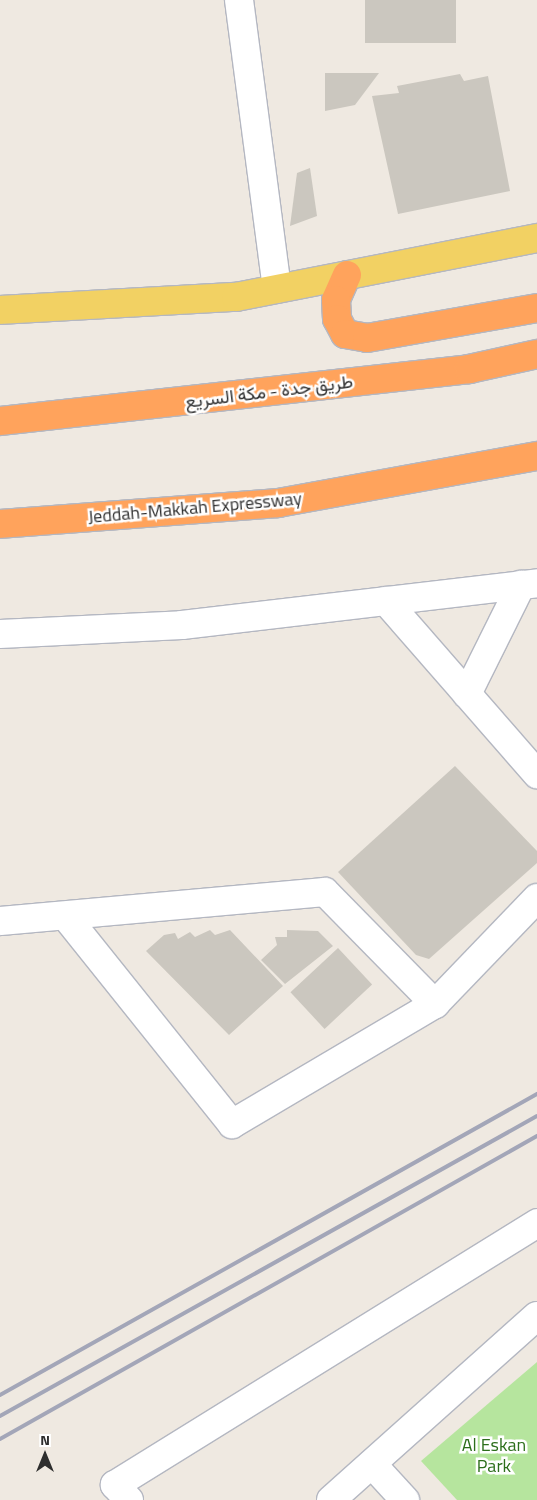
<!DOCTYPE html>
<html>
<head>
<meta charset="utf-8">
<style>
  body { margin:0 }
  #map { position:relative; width:537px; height:1500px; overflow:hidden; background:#efe9e1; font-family:"Titillium Web",Vazirmatn,sans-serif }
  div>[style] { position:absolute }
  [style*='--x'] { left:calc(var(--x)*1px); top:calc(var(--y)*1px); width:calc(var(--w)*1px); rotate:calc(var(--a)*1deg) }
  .green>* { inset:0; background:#b6e59e }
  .building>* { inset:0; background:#cbc7bf; transform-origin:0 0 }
  .roads { filter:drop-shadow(1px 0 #b4b7c1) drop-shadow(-1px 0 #b4b7c1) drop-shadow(0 1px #b4b7c1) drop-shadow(0 -1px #b4b7c1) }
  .minor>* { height:28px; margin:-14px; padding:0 14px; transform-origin:14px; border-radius:14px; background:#fff }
  .major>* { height:28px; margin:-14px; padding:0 14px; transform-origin:14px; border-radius:14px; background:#f2d163 }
  .highway>* { height:28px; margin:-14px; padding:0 14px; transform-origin:14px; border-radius:14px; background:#ffa35c }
  .rail>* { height:4px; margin:-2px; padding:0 2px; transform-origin:2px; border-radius:2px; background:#a3a6b8 }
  span { translate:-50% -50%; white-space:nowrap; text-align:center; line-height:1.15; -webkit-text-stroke:5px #fff; paint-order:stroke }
  .street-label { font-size:18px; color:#2e2e2e }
  .park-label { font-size:18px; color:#2c6e1b }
  .north { position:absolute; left:20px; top:1430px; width:50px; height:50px; -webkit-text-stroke:4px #fff; paint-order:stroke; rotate:0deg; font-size:14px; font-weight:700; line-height:20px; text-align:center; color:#2e2e2e }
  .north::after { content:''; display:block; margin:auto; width:18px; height:22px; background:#2e2e2e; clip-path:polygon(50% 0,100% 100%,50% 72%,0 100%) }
</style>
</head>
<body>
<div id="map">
  <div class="green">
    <i style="clip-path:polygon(537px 1362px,537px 1500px,457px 1500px,421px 1461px)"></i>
  </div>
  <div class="building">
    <i style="left:365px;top:0;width:91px;height:43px"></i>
    <i style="clip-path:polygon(325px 73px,379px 73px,355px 105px,325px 111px)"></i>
    <i style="clip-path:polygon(460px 74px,464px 81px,488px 76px,510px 191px,398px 214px,372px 96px,399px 93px,397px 86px)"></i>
    <i style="clip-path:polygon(310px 168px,317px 216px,290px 226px,297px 173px)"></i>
    <i style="clip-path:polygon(455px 766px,537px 851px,537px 863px,429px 959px,416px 955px,338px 872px)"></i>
    <i style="clip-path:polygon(210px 930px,215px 935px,230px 930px,283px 986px,229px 1035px,146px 951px,164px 935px,175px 933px,178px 939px,190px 932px,195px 937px)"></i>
    <i style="clip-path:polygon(287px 930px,318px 931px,333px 946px,285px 984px,261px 960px,277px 945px,275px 937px,287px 937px)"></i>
    <i style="left:338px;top:948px;width:50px;height:65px;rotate:47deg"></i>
  </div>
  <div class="roads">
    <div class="minor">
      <i style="--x:239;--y:0;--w:291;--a:82.5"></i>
      <i style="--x:386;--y:601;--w:230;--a:48.9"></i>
      <i style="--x:0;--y:634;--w:182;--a:-2.8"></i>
      <i style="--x:182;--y:625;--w:357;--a:-6.7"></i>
      <i style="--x:467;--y:694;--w:122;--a:-63.6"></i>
      <i style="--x:67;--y:918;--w:264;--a:51.3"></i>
      <i style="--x:232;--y:1124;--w:236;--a:-30.6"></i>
      <i style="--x:435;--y:1004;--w:147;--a:-46.1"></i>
      <i style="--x:0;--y:921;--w:326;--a:-5.1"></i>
      <i style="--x:325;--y:892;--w:157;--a:45.5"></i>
      <i style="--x:372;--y:1464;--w:49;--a:47.5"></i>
      <i style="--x:129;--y:1500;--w:21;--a:-133"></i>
      <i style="--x:115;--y:1485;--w:497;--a:-31.8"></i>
      <i style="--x:331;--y:1500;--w:276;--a:-41.8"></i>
    </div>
    <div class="major">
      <i style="--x:0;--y:310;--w:236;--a:-3.2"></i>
      <i style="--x:236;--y:297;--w:307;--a:-11.1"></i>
    </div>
    <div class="highway">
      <i style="--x:347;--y:275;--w:27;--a:114"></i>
      <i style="--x:336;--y:300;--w:19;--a:87"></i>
      <i style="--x:337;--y:319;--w:17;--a:62"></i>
      <i style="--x:345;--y:334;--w:22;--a:10"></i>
      <i style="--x:367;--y:338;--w:173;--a:-10"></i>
      <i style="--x:0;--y:421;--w:472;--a:-6.3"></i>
      <i style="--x:469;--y:369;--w:70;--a:-12.4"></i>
      <i style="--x:0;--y:524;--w:279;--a:-4.3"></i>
      <i style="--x:278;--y:503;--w:263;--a:-10.3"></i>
    </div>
  </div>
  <div class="rail">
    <i style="--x:0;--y:1395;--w:616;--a:-29.27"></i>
    <i style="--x:0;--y:1416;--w:615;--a:-29.19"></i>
    <i style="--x:0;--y:1439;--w:617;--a:-29.43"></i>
  </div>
  <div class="street-label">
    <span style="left:269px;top:392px;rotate:-7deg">طريق جدة - مكة السريع</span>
    <span style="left:195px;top:508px;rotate:-5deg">Jeddah-Makkah Expressway</span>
  </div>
  <div class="park-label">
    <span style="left:494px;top:1456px">Al Eskan<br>Park</span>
  </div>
  <div class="north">N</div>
</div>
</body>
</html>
